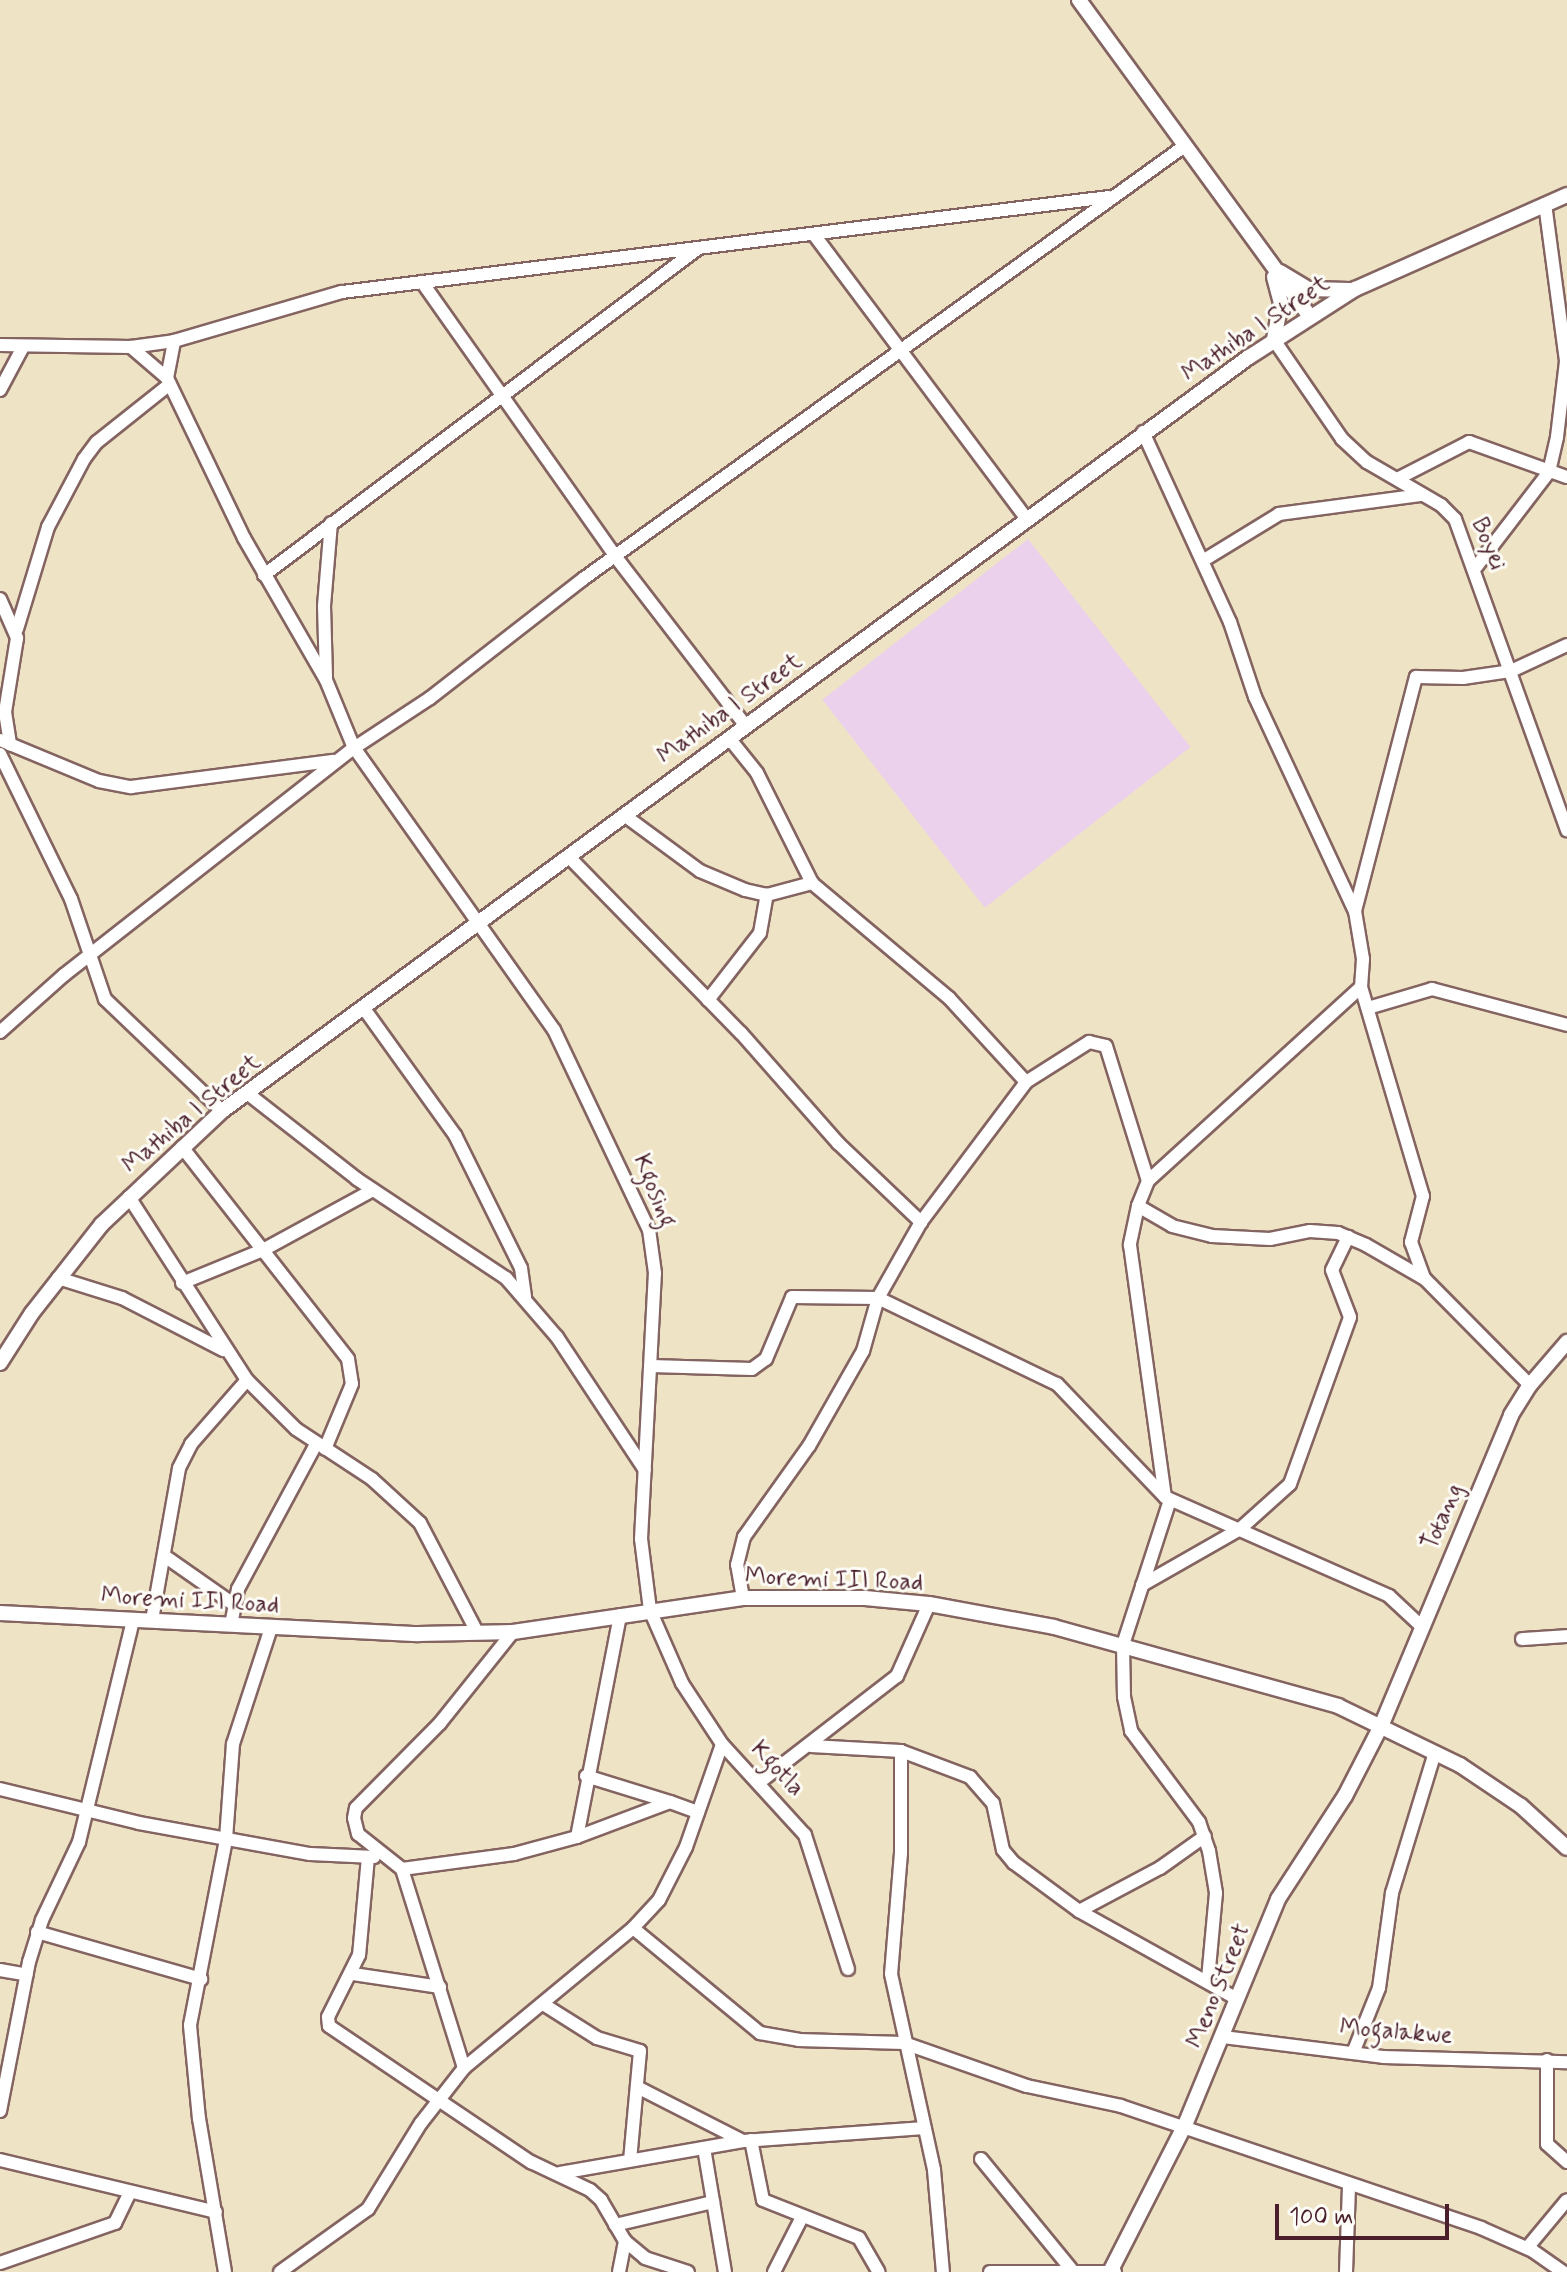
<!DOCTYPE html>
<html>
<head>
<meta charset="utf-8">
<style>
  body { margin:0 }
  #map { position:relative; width:1567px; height:2272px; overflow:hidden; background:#efe3c5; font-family:Mynerve,sans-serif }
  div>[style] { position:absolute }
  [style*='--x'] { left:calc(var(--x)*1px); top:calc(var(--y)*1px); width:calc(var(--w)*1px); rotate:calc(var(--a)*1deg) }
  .built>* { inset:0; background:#ebd1eb; transform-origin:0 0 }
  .roads { filter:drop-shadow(2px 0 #846461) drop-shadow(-2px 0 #846461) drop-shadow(0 2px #846461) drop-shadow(0 -2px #846461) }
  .minor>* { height:12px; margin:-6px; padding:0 6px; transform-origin:6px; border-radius:6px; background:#fff }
  .tertiary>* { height:14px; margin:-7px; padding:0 7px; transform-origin:7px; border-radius:7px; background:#fff }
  span { translate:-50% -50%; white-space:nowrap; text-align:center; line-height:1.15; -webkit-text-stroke:6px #fdfcf7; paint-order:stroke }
  .street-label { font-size:24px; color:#4a1f2b }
  .scale { position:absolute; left:1275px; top:2204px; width:174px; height:36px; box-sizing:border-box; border:4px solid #4a1f2b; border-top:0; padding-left:10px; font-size:24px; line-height:28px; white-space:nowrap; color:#4a1f2b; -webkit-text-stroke:6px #fdfcf7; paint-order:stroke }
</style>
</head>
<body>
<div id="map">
  <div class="built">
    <i style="left:1028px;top:539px;width:264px;height:261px;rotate:52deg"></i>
  </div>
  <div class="roads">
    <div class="minor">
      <i style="--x:815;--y:236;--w:352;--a:53.2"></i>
      <i style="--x:422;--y:282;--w:335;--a:54.8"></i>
      <i style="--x:615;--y:556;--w:215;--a:52.4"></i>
      <i style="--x:1274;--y:340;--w:120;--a:55.5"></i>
      <i style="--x:1342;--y:439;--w:34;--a:43"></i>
      <i style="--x:1367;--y:462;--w:86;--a:30.2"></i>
      <i style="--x:1441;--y:505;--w:20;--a:45"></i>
      <i style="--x:1455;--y:519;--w:331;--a:70.2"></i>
      <i style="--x:0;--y:345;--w:131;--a:0.9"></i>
      <i style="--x:131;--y:347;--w:43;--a:-7.9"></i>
      <i style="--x:174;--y:341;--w:175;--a:-16.3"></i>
      <i style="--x:342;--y:292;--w:773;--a:-7.06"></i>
      <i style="--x:167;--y:378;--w:38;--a:-79"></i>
      <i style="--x:0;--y:390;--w:49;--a:-61.9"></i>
      <i style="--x:1143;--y:432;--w:209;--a:65.4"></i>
      <i style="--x:1230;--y:622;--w:79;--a:71.6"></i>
      <i style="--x:1255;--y:697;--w:236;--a:65"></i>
      <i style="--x:1355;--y:911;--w:49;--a:80.5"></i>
      <i style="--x:1363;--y:959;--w:28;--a:94"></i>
      <i style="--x:1361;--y:987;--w:288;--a:137.7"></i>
      <i style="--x:1148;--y:1181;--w:27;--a:112"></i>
      <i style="--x:1138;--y:1206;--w:40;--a:102"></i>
      <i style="--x:1130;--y:1245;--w:254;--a:82.1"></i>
      <i style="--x:1397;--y:479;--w:81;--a:-27.2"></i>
      <i style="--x:1469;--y:442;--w:104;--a:19.7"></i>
      <i style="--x:1204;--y:560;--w:88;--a:-31.5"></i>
      <i style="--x:1279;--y:514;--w:144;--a:-7.6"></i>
      <i style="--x:1476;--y:567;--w:120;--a:-52.5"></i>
      <i style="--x:1549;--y:472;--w:36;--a:-77"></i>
      <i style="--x:1557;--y:437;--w:77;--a:-83.2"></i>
      <i style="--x:1566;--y:361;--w:158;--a:-97.6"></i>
      <i style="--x:264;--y:575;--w:541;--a:-36.95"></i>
      <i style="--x:0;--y:599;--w:43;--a:66.4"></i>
      <i style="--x:17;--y:638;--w:75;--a:99.2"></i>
      <i style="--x:5;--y:712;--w:33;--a:81"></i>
      <i style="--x:17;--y:629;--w:107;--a:-73.1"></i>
      <i style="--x:48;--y:527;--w:77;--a:-62.1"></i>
      <i style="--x:84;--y:459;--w:21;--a:-53"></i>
      <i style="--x:97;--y:442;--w:93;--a:-38.5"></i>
      <i style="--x:326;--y:677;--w:71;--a:-91.6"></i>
      <i style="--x:324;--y:606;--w:83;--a:-85.2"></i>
      <i style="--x:729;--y:738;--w:45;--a:51.3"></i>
      <i style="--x:757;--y:773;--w:123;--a:63.4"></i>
      <i style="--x:812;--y:883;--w:179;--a:40"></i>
      <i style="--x:949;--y:998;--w:114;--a:47.5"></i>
      <i style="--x:1026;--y:1082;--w:75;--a:-32.4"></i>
      <i style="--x:1089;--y:1042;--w:17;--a:13"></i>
      <i style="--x:1106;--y:1046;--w:141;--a:72.7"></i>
      <i style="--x:0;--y:740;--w:107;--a:22.5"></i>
      <i style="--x:99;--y:781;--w:33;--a:11"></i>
      <i style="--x:131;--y:787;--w:203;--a:-7.4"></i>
      <i style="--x:0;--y:754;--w:161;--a:63.9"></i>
      <i style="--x:71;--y:899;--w:106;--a:71.2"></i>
      <i style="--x:105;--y:999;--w:162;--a:43.7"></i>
      <i style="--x:624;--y:815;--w:94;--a:36.4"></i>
      <i style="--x:700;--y:871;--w:49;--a:22.9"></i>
      <i style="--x:745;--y:890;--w:23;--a:13"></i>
      <i style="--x:767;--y:895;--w:47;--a:-14.9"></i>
      <i style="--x:568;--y:856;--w:248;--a:45.7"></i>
      <i style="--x:741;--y:1033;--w:147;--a:48.6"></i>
      <i style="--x:838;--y:1143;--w:115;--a:43.6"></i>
      <i style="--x:921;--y:1222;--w:175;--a:-53.1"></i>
      <i style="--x:1355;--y:911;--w:242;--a:-75.4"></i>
      <i style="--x:1416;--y:677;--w:47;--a:1.2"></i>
      <i style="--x:1463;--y:678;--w:49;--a:-8.3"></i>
      <i style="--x:1511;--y:671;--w:62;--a:-24.9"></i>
      <i style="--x:1361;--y:987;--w:218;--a:73.5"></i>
      <i style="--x:1423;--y:1196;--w:48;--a:104.6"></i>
      <i style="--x:1411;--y:1242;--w:38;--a:70"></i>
      <i style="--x:708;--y:1000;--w:85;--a:-52.2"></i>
      <i style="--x:760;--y:933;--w:39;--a:-80"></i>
      <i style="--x:363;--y:1007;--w:158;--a:54.3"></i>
      <i style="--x:455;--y:1135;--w:148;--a:63.6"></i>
      <i style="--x:521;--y:1268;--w:29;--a:82"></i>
      <i style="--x:1368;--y:1008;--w:67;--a:-16.5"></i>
      <i style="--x:1432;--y:989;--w:140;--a:14.9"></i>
      <i style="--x:0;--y:1032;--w:86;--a:-41.7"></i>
      <i style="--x:64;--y:975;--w:368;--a:-38.1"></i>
      <i style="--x:354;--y:748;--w:74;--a:-112.4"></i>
      <i style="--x:326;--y:680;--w:164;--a:-120"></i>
      <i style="--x:244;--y:538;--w:178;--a:-115.7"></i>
      <i style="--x:167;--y:378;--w:48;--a:-139.3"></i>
      <i style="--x:247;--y:1093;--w:140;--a:38"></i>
      <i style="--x:357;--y:1179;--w:179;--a:33.6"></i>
      <i style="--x:506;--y:1278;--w:78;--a:49.2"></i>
      <i style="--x:557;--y:1337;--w:159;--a:56.5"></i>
      <i style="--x:182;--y:1147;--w:269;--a:51.9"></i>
      <i style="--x:348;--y:1359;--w:25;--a:81"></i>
      <i style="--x:352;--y:1384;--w:70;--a:112.6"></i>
      <i style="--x:129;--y:1197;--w:218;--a:57.2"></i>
      <i style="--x:247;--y:1380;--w:69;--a:45"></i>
      <i style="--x:296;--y:1429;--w:91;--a:33.3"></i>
      <i style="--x:372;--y:1479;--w:65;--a:42.5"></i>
      <i style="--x:420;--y:1523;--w:123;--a:62.4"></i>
      <i style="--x:1138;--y:1206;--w:39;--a:30"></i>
      <i style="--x:1172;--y:1226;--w:41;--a:14"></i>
      <i style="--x:1212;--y:1236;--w:58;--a:3"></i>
      <i style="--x:1270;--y:1239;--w:41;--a:-11.3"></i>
      <i style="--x:1310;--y:1231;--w:28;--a:4"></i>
      <i style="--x:1338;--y:1233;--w:30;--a:23"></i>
      <i style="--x:1366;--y:1245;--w:68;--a:30"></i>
      <i style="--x:1425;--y:1279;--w:149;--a:45.3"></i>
      <i style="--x:58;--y:1278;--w:67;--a:17.4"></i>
      <i style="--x:122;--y:1298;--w:114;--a:27.2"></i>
      <i style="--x:182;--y:1283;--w:87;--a:-22.2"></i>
      <i style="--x:263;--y:1250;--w:125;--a:-28.6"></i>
      <i style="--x:651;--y:1366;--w:101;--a:1.7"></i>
      <i style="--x:752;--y:1369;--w:17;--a:-36"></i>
      <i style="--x:766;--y:1359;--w:67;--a:-67.2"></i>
      <i style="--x:792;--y:1297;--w:86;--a:0.7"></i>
      <i style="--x:878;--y:1298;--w:199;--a:25.7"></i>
      <i style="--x:1057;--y:1384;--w:156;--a:46.3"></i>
      <i style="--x:1165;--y:1497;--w:245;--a:23.8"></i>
      <i style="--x:1389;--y:1596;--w:42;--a:43.1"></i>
      <i style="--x:1170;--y:1500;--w:152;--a:108"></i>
      <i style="--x:1123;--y:1645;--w:52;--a:88.9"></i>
      <i style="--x:1124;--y:1697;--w:35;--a:78"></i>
      <i style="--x:1131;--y:1731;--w:114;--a:53.2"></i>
      <i style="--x:1199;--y:1822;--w:31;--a:71"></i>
      <i style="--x:1209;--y:1851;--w:43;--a:80.5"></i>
      <i style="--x:1216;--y:1893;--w:87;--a:95.3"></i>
      <i style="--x:166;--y:1557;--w:82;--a:35"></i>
      <i style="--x:1142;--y:1585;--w:113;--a:-29.7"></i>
      <i style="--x:1240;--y:1529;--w:67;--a:-42"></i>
      <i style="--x:1290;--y:1484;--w:177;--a:-70.2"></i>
      <i style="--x:1350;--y:1317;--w:50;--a:-111"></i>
      <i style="--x:1332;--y:1270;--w:37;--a:-64"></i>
      <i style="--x:743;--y:1598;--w:34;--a:-100"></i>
      <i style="--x:737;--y:1565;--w:29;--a:-76"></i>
      <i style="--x:744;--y:1537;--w:112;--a:-54.5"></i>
      <i style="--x:809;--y:1446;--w:109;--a:-60.4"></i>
      <i style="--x:863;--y:1351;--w:55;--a:-74.2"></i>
      <i style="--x:878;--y:1298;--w:87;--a:-60.5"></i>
      <i style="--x:152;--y:1620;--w:154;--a:-79.9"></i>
      <i style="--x:179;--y:1468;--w:27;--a:-63"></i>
      <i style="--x:191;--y:1444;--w:85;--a:-48.8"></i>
      <i style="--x:231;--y:1625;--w:37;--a:-79"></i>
      <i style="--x:238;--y:1589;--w:165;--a:-61.7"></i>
      <i style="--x:1522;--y:1639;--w:45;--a:-3.8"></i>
      <i style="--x:811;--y:1746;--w:90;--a:3.2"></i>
      <i style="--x:901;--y:1751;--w:74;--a:20.6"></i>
      <i style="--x:970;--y:1777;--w:35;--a:49"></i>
      <i style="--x:993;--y:1803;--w:48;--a:78"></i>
      <i style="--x:1003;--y:1850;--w:17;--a:50"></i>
      <i style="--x:1014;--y:1863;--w:81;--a:36.4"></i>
      <i style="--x:1079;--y:1911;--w:181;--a:29.1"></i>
      <i style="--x:901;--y:1751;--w:102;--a:90"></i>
      <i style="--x:901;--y:1853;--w:121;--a:94.7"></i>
      <i style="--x:891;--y:1974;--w:201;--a:77.6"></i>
      <i style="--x:934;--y:2170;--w:102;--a:85"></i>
      <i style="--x:586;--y:1776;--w:88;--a:17.2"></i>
      <i style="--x:761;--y:1781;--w:172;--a:-37.7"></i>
      <i style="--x:897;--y:1676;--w:79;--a:-66"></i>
      <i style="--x:0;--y:1789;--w:143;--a:13.7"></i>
      <i style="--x:139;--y:1823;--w:174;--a:10.3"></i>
      <i style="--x:310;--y:1854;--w:64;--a:2.7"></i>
      <i style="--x:577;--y:1837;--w:226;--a:-79"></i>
      <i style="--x:368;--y:1857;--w:98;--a:95.2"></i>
      <i style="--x:359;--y:1955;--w:69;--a:116.6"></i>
      <i style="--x:328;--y:2017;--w:9;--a:84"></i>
      <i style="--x:329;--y:2026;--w:244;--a:34"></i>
      <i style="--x:531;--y:2162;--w:65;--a:25.4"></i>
      <i style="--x:590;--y:2190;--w:15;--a:42"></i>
      <i style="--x:601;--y:2200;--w:48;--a:59.7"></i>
      <i style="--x:625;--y:2241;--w:26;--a:40"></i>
      <i style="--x:645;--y:2258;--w:45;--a:18"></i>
      <i style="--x:402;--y:1869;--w:113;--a:-7.6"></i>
      <i style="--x:514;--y:1854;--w:65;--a:-15.1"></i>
      <i style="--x:577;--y:1837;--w:99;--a:-20.6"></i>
      <i style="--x:670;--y:1802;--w:30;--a:20"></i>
      <i style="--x:1079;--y:1911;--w:92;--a:-28"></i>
      <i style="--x:1160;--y:1868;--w:55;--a:-35.4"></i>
      <i style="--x:633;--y:1928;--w:165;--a:39.6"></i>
      <i style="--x:760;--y:2033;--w:39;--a:10"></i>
      <i style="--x:798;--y:2040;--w:106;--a:1.6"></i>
      <i style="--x:904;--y:2043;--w:130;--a:19.3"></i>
      <i style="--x:1027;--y:2086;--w:96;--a:12"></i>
      <i style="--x:1121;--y:2106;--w:380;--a:18.7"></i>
      <i style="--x:1481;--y:2228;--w:57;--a:23.9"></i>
      <i style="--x:1533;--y:2251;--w:37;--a:35"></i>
      <i style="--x:37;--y:1932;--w:171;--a:16"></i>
      <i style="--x:848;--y:1969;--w:141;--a:-107.8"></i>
      <i style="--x:805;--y:1835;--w:123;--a:-132.4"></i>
      <i style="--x:722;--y:1744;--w:73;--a:-123.3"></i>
      <i style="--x:682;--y:1683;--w:80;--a:-113.7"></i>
      <i style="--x:650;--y:1610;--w:72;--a:-97.2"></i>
      <i style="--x:641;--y:1539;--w:266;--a:-87"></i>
      <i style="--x:655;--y:1273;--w:43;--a:-97.9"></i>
      <i style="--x:649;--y:1230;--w:221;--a:-115.4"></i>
      <i style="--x:554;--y:1030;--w:346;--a:-125.3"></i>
      <i style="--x:354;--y:748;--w:91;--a:-33.3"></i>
      <i style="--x:430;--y:698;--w:194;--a:-37.9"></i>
      <i style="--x:583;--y:579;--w:739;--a:-35.75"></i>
      <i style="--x:0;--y:1970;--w:27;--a:10"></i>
      <i style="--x:353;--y:1974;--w:88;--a:8.5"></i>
      <i style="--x:543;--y:2004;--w:64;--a:32.2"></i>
      <i style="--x:597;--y:2038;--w:45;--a:16.8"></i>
      <i style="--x:640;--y:2051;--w:109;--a:95.2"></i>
      <i style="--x:1223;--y:2037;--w:161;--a:7.1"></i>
      <i style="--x:1383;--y:2057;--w:184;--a:1.6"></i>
      <i style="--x:1353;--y:2053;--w:70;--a:-68.2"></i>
      <i style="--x:1379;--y:1988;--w:96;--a:-82.2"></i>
      <i style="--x:1392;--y:1893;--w:147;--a:-73"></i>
      <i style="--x:1547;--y:2060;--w:84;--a:90"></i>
      <i style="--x:1547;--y:2144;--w:27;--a:42"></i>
      <i style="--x:464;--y:2068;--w:208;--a:-107.3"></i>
      <i style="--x:402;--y:1869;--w:56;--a:-141.5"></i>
      <i style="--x:358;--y:1834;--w:16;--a:-104"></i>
      <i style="--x:354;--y:1818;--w:10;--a:-79"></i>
      <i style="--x:356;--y:1808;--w:120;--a:-45.3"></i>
      <i style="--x:440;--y:1723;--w:117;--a:-51.3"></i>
      <i style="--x:637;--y:2087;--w:119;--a:27"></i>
      <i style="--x:0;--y:2111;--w:152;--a:-79"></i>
      <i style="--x:29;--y:1962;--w:44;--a:-72.8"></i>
      <i style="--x:42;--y:1920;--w:86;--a:-64.6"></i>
      <i style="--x:79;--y:1842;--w:228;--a:-76.3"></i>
      <i style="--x:751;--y:2140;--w:61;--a:78.7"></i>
      <i style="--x:763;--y:2200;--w:103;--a:21.6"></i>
      <i style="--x:859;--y:2238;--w:39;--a:60"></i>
      <i style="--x:704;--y:2148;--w:126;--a:80.4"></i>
      <i style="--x:981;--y:2159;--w:142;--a:50.7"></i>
      <i style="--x:0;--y:2160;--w:222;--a:13.5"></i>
      <i style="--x:560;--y:2173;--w:186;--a:-9.9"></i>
      <i style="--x:743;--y:2141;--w:182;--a:-4.1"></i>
      <i style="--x:615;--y:2225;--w:101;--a:-13.2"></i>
      <i style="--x:1527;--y:2248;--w:62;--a:-50.2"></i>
      <i style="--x:0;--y:2263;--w:122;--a:-19.2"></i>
      <i style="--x:115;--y:2223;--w:34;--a:-64"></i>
      <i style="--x:225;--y:2272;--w:155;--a:-99.6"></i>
      <i style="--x:199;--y:2119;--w:94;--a:-95.5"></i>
      <i style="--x:190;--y:2025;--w:189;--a:-79"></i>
      <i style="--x:226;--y:1839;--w:95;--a:-85.8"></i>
      <i style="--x:233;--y:1744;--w:122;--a:-71.9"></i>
      <i style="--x:280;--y:2272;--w:108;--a:-35.6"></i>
      <i style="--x:368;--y:2209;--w:101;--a:-58.4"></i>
      <i style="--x:421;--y:2123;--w:70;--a:-52"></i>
      <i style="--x:464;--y:2068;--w:219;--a:-39.6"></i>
      <i style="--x:633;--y:1928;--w:38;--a:-47"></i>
      <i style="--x:659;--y:1900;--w:59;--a:-63"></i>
      <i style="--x:686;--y:1847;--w:109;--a:-70.7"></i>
      <i style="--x:619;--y:2272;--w:32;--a:-79"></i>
      <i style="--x:774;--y:2272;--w:62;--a:-63"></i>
      <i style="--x:990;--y:2272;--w:125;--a:0"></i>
      <i style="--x:1346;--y:2272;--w:87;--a:-88"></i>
    </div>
    <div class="tertiary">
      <i style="--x:1079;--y:0;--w:392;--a:53.9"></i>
      <i style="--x:1280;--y:272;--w:33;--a:31"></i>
      <i style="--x:1308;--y:289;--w:42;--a:1.4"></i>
      <i style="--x:1274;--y:277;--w:27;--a:75"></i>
      <i style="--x:1281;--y:303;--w:38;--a:101"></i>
      <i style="--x:0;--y:1363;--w:59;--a:-57.4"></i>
      <i style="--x:32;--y:1313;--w:113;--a:-51.8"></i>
      <i style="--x:102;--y:1224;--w:165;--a:-43.3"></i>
      <i style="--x:222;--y:1111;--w:1274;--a:-36.29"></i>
      <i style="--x:1249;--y:357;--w:126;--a:-32.7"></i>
      <i style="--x:1355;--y:289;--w:232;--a:-23.9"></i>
      <i style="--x:0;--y:1613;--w:419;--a:2.9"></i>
      <i style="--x:418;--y:1634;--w:95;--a:-1.2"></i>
      <i style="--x:513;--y:1632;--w:232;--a:-8.4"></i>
      <i style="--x:743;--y:1598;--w:122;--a:0"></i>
      <i style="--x:865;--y:1598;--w:64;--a:5.4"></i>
      <i style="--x:929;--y:1604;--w:127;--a:10.4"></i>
      <i style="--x:1054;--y:1627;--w:295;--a:15.5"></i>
      <i style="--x:1338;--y:1706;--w:136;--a:25.8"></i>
      <i style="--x:1460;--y:1765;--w:73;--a:33.9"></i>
      <i style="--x:1521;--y:1806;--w:62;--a:42.4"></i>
      <i style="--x:1110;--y:2272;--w:165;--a:-63"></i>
      <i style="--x:1185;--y:2125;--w:244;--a:-67.6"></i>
      <i style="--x:1278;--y:1899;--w:123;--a:-57"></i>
      <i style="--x:1345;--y:1796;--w:81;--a:-62.8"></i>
      <i style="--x:1382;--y:1724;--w:335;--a:-67.3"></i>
      <i style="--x:1511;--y:1415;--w:36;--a:-58"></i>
      <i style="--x:1530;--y:1385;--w:57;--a:-49.3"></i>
    </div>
  </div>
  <div class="street-label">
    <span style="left:1256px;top:329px;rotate:-34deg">Mathiba I Street</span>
    <span style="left:1488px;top:544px;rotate:67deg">Boyei</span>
    <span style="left:730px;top:709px;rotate:-36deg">Mathiba I Street</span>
    <span style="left:192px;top:1114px;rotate:-40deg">Mathiba I Street</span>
    <span style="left:654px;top:1191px;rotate:68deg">Kgosing</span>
    <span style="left:1443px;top:1517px;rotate:-66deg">Totang</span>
    <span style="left:834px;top:1580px;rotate:2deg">Moremi III Road</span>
    <span style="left:190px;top:1601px;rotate:3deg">Moremi III Road</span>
    <span style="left:777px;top:1769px;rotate:47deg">Kgotla</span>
    <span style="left:1219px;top:1986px;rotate:-68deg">Meno Street</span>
    <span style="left:1396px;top:2032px;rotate:4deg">Mogalakwe</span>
  </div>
  <div class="scale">100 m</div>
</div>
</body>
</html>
